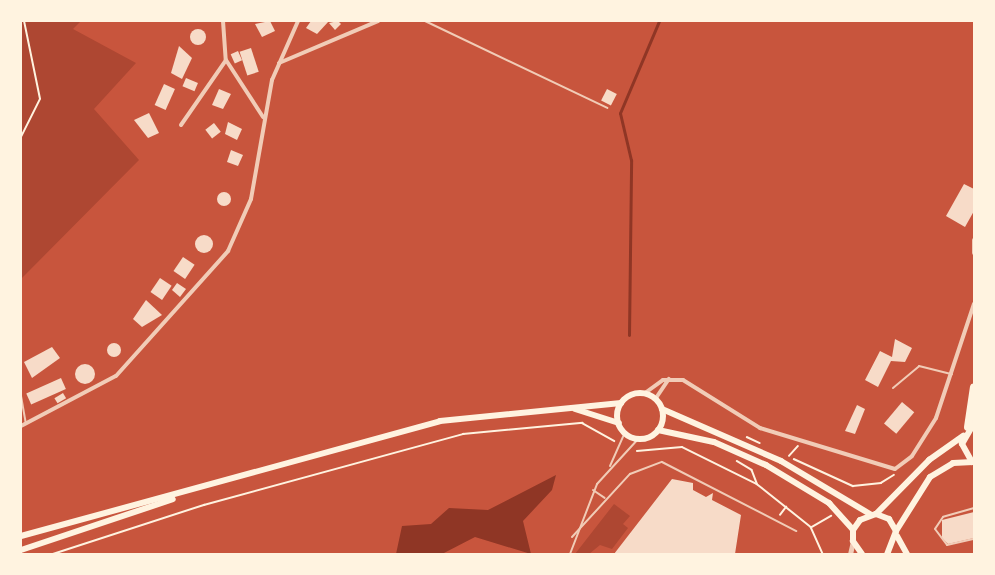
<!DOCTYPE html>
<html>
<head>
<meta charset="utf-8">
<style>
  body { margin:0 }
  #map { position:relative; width:995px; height:575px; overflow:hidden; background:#c8553d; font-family:Barlow,sans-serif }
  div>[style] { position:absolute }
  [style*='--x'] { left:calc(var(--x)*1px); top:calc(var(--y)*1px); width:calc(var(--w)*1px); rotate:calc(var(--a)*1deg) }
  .green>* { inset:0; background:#ae4732 }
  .water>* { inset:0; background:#8f3625 }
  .stream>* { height:3px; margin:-1.5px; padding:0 1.5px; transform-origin:1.5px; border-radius:1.5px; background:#8f3625 }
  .building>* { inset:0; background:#f7dbc8; transform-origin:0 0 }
  .round { border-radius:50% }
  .path>* { height:1.5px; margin:-0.75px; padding:0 0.75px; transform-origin:0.75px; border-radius:0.75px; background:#fff3e0 }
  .service>* { height:2px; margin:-1px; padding:0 1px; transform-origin:1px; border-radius:1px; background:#f1ccb7 }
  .minor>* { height:4px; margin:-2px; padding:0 2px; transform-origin:2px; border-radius:2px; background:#f1ccb7 }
  .tertiary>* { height:5px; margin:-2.5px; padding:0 2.5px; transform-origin:2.5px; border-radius:2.5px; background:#f1ccb7 }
  .primary>* { height:6px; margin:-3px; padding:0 3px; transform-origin:3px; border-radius:3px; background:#fff3e0 }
  .primary>.ring { margin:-3px; padding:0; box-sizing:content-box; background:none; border:6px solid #fff3e0; border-radius:50% }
  .motorway>* { height:8px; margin:-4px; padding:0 4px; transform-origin:4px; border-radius:4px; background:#fff3e0 }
  span { translate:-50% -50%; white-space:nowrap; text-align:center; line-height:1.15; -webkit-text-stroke:6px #fff3e0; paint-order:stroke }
  .frame { position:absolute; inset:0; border:22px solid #fff3e0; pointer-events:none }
</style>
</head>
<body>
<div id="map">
  <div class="green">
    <i style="clip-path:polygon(21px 21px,81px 21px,73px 29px,136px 63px,94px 109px,139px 160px,21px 279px)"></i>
    <i style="clip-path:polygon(614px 504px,630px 516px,623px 524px,628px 528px,612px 549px,600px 545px,589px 554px,575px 554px)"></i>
  </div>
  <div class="water">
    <i style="clip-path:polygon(556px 475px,552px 490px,523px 521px,531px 554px,475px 537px,442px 554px,396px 554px,402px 526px,431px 524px,449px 508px,488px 510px)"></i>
  </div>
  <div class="stream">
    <i style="--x:629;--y:335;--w:175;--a:-89.3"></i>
    <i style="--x:631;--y:160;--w:48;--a:-103.2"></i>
    <i style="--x:620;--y:113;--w:100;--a:-67"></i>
  </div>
  <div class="building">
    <i style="clip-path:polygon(270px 21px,275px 31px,262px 37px,255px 24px)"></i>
    <i style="clip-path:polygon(311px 21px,329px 21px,317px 34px,306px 28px)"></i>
    <i style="clip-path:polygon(338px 21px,341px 24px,335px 30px,329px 23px)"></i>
    <i class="round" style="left:190px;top:29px;width:16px;height:16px"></i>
    <i style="clip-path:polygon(179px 46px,192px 58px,182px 79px,171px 73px)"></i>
    <i style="left:251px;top:48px;width:25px;height:12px;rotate:72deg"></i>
    <i style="left:238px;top:51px;width:10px;height:8px;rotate:66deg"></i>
    <i style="left:186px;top:78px;width:13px;height:9px;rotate:23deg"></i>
    <i style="left:164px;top:84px;width:12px;height:23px;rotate:24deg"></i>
    <i style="clip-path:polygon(219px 89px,231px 94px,223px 109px,212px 105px)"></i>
    <i style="left:607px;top:89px;width:11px;height:13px;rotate:27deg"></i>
    <i style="clip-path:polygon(149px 113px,159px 133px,148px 138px,134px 120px)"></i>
    <i style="clip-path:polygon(228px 122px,242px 129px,237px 140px,225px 134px)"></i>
    <i style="left:214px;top:123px;width:11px;height:11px;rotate:52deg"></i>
    <i style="clip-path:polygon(231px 150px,243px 155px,238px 166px,227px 162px)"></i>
    <i style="clip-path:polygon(964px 184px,974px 189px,974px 211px,965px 227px,946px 216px)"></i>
    <i class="round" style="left:217px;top:192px;width:14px;height:14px"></i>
    <i class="round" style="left:195px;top:235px;width:18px;height:18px"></i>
    <i style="left:183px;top:257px;width:14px;height:17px;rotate:34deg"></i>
    <i style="left:160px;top:278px;width:14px;height:17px;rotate:34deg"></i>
    <i style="clip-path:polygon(177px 283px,186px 289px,180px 297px,172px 290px)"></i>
    <i style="clip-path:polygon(146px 300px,162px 315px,142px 327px,133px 319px)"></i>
    <i style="clip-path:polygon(895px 339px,912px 348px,905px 362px,891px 361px,878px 387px,865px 380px,880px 351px,892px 357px)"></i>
    <i class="round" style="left:107px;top:343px;width:14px;height:14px"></i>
    <i style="clip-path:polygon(52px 347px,60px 358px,32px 378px,24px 362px)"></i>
    <i class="round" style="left:75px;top:364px;width:20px;height:20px"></i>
    <i style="left:61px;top:378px;width:12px;height:38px;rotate:66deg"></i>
    <i style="left:63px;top:393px;width:6px;height:10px;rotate:59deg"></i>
    <i style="left:902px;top:402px;width:16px;height:28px;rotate:40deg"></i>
    <i style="clip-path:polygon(857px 405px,865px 409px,855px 434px,845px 431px)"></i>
    <i style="clip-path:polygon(672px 479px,693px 483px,693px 490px,706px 497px,713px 493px,712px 500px,741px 515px,735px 554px,614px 554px)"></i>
    <i style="clip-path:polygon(974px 512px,974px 538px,948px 544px,942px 538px,942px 520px)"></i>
  </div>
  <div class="path">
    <i style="--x:21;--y:137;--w:42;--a:-63.4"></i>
    <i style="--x:40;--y:99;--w:80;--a:-101.6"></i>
    <i style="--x:747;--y:437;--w:14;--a:25"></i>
    <i style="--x:637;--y:451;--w:45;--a:-5.1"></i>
    <i style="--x:682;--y:447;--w:84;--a:26.3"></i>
    <i style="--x:757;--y:484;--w:69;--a:38.5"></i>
    <i style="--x:811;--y:527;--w:30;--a:66"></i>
    <i style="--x:789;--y:456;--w:13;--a:-48"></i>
    <i style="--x:794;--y:459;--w:65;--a:24.6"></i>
    <i style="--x:853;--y:486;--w:28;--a:-6"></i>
    <i style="--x:881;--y:483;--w:15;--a:-32"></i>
    <i style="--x:737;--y:461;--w:17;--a:31"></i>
    <i style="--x:752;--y:470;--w:14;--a:69"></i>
    <i style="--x:780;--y:515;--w:10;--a:-53"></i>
    <i style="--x:812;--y:527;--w:22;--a:-30"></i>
    <i style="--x:53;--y:554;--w:159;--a:-18"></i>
    <i style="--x:204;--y:505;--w:269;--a:-15.3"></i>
    <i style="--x:463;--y:434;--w:120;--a:-5.3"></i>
    <i style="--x:582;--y:423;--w:37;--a:29"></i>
  </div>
  <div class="service">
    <i style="--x:425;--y:21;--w:202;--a:25.5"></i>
    <i style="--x:893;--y:388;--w:34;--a:-40"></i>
    <i style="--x:919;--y:366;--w:34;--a:14"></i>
    <i style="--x:21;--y:396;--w:28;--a:80"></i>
    <i style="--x:610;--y:466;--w:37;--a:-66"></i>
    <i style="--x:593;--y:490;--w:14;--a:34"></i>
    <i style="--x:974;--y:508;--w:32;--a:164"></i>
    <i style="--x:943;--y:517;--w:14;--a:124"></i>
    <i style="--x:935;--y:529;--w:20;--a:53"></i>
    <i style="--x:947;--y:545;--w:28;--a:-13"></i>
    <i style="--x:572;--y:537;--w:86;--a:-47.4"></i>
    <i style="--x:630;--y:474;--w:34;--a:-21"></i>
    <i style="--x:662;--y:462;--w:151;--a:27.2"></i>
    <i style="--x:570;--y:554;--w:75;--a:-68.9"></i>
    <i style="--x:597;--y:484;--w:62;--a:-47.6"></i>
  </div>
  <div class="minor">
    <i style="--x:223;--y:21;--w:39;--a:86"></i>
    <i style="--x:226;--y:60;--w:68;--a:57"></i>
    <i style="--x:279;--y:63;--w:108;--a:-23"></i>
    <i style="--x:181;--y:125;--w:79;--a:-55.3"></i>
    <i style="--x:974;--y:240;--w:13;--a:90"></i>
    <i style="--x:645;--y:393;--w:22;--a:-36"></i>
    <i style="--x:663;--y:380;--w:20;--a:0"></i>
    <i style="--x:683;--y:380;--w:91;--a:31.9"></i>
    <i style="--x:760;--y:428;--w:141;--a:16.9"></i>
    <i style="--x:895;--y:469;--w:21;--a:-37"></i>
    <i style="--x:912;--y:456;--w:45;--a:-57.7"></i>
    <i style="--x:936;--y:418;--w:120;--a:-71.6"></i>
    <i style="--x:656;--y:398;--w:23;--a:-56"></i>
    <i style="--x:21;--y:426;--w:107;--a:-27.8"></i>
    <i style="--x:116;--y:376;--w:168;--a:-48.1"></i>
    <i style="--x:228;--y:251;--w:57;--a:-66.1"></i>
    <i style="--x:251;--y:199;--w:121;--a:-80"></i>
    <i style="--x:272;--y:80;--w:64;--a:-66.2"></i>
  </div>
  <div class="tertiary">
    <i style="--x:850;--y:554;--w:13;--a:-77"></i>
  </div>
  <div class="primary">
    <i class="ring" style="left:617px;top:393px;width:40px;height:40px"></i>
    <i style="--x:575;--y:409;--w:46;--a:17.7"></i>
    <i style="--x:662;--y:409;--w:130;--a:23.6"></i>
    <i style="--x:781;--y:461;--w:104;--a:30.8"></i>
    <i style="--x:658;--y:430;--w:57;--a:12.1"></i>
    <i style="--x:714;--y:442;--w:57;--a:23.9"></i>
    <i style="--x:766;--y:465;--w:74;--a:31.1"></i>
    <i style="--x:829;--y:503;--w:36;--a:48"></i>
    <i style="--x:972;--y:462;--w:21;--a:-119"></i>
    <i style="--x:962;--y:444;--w:24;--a:-60"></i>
    <i style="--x:876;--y:514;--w:76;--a:-45.5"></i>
    <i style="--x:929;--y:460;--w:42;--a:-35.2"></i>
    <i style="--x:896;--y:531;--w:64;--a:-57.8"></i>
    <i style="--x:930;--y:477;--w:27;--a:-31"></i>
    <i style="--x:953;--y:463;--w:20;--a:-3"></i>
    <i style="--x:21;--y:536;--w:434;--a:-15.3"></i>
    <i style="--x:440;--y:421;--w:182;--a:-5.7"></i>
    <i style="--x:897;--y:536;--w:21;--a:61"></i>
    <i style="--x:21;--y:550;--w:160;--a:-18.5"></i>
    <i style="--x:862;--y:554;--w:16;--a:-125"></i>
    <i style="--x:853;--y:541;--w:11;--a:-90"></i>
    <i style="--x:853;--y:530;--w:12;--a:-55"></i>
    <i style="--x:860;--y:520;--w:17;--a:-21"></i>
    <i style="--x:876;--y:514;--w:14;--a:21"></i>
    <i style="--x:889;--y:519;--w:14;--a:60"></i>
    <i style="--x:896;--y:531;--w:25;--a:111"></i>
  </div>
  <div class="motorway">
    <i style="--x:968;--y:427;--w:40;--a:-81.5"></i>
  </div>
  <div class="frame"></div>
</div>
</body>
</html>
